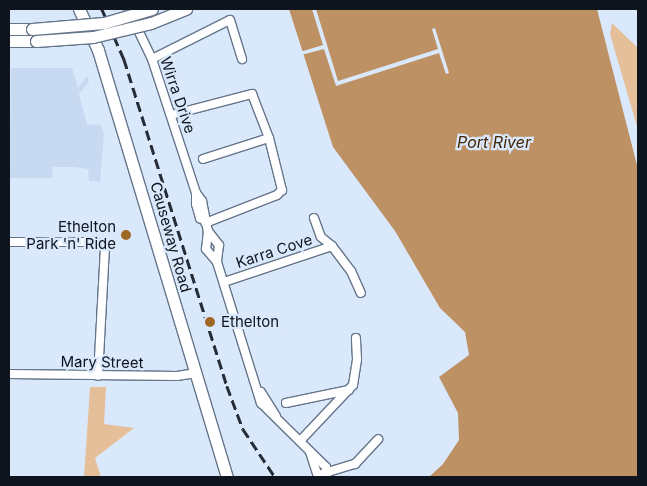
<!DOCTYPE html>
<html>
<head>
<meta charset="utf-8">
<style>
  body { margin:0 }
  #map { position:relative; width:647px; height:486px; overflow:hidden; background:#dae8fc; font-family:Inter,sans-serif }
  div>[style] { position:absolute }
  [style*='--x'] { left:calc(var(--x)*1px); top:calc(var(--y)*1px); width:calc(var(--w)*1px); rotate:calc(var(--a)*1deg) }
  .built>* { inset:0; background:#c8daf1 }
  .green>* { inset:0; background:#e5bf9a }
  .water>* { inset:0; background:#bd9164 }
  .pier>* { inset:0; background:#dae8fc }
  .roads { filter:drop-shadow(1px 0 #65758a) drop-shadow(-1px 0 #65758a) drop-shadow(0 1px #65758a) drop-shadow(0 -1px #65758a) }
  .street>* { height:8px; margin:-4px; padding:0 4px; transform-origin:4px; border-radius:4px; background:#fff }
  .secondary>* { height:11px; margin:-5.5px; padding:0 5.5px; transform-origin:5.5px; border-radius:5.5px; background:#fff }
  .rail>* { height:2.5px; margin-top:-1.25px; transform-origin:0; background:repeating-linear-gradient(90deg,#252c36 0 10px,transparent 0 15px) }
  .bridges { filter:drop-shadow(1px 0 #65758a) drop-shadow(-1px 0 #65758a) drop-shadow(0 1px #65758a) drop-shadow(0 -1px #65758a) }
  .secondary-bridge>* { height:11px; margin:-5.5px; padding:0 5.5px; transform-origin:5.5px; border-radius:5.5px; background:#fff }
  .dots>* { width:14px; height:14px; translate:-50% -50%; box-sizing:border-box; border:2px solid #dae8fc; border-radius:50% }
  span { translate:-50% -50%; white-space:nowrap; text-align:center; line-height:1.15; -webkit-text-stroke:4.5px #dae8fc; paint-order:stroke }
  .street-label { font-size:15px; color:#0f151e }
  .poi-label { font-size:15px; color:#0f151e }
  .right { translate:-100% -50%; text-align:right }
  .left { translate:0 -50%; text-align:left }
  .water-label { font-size:16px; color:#422400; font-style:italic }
  .frame { position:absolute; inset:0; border:10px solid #0f151e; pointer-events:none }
</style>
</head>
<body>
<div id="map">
  <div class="built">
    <i style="clip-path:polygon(11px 68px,72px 68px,78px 88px,87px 76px,89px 82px,79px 94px,87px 124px,101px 125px,104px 134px,100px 182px,89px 181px,88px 169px,73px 167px,53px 167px,52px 178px,10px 178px)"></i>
  </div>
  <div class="green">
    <i style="clip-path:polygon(612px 23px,638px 48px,638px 130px,610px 34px)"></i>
    <i style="clip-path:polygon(90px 387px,106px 387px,104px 424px,134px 428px,95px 458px,101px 477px,84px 477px)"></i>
  </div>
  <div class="water">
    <i style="clip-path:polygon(289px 9px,597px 9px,638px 169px,638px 477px,429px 477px,443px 464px,459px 440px,458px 413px,439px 377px,469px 355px,465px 332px,440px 308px,395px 231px,333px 147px)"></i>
  </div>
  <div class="pier">
    <i style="clip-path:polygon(312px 9px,316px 9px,338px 81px,438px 49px,432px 29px,435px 28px,449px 73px,446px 74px,439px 53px,336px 86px,324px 49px,301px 55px,300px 52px,323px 45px)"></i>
  </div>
  <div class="roads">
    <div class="street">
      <i style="--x:128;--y:9;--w:55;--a:64.4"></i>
      <i style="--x:152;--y:59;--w:141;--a:71.8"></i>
      <i style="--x:196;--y:193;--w:10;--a:53"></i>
      <i style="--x:202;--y:201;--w:31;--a:79"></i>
      <i style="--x:208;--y:231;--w:18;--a:96"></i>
      <i style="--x:206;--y:249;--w:17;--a:50"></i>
      <i style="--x:217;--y:262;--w:148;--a:72.7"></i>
      <i style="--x:261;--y:403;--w:91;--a:44.6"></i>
      <i style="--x:326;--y:467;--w:10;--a:84"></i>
      <i style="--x:152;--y:59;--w:87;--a:-26.6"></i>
      <i style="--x:230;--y:20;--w:41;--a:72.9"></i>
      <i style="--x:171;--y:115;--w:84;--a:-14.5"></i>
      <i style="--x:252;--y:94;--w:47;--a:68.9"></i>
      <i style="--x:269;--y:138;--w:54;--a:76"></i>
      <i style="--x:282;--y:190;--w:7;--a:135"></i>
      <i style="--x:277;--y:195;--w:77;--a:158.7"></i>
      <i style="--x:203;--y:159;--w:69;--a:-17.7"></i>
      <i style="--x:196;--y:193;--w:11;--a:90"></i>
      <i style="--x:196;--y:204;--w:15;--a:74"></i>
      <i style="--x:200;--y:218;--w:5;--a:22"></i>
      <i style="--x:314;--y:218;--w:20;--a:70"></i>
      <i style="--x:321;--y:237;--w:14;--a:39"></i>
      <i style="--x:208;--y:231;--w:18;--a:52"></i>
      <i style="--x:219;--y:245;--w:17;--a:97"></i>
      <i style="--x:9;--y:242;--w:85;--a:0"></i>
      <i style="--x:94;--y:242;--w:12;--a:24"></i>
      <i style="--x:105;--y:247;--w:129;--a:93.1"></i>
      <i style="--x:224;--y:282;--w:114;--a:-18.4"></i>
      <i style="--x:332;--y:246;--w:31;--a:53"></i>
      <i style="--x:351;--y:271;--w:24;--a:66"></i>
      <i style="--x:9;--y:374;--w:168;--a:0.7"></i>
      <i style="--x:177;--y:376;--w:18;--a:-9"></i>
      <i style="--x:261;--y:392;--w:28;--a:58"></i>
      <i style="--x:286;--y:403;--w:64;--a:-11.7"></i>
      <i style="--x:300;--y:441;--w:77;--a:-46.6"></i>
      <i style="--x:353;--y:385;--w:26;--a:-81"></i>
      <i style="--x:357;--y:359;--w:21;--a:-93"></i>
      <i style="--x:310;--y:452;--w:26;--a:72"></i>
      <i style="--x:318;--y:475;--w:39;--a:-17"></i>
      <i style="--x:355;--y:464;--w:34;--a:-47"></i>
    </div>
    <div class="secondary">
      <i style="--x:79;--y:9;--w:45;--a:65.1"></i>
      <i style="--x:98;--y:50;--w:446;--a:73.2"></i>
      <i style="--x:9;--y:29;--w:23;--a:0"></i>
      <i style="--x:9;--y:41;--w:27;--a:0"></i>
    </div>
  </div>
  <div class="rail">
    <i style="--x:102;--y:9;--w:55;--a:66.3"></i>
    <i style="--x:124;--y:59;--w:343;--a:72.5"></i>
    <i style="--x:227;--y:386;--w:46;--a:69.6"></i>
    <i style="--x:243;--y:429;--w:58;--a:56.3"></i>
  </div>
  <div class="bridges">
    <div class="secondary-bridge">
      <i style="--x:32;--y:29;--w:72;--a:-4.8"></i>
      <i style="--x:104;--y:23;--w:50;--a:-16.3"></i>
      <i style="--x:36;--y:41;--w:57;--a:-4"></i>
      <i style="--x:93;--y:37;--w:60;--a:-13.6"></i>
      <i style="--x:151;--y:23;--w:38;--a:-22"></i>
    </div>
  </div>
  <div class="dots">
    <i style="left:126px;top:235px;background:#9f6724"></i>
    <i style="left:210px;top:322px;background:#9f6724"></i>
  </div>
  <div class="street-label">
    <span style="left:178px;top:95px;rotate:71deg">Wirra Drive</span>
    <span style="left:171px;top:237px;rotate:74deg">Causeway Road</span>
    <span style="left:274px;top:251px;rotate:-18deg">Karra Cove</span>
    <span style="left:102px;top:362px;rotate:1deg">Mary Street</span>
  </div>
  <div class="poi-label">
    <span class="right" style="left:116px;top:235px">Ethelton<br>Park 'n' Ride</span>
    <span class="left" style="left:221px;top:322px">Ethelton</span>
  </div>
  <div class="water-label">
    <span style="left:494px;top:142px">Port River</span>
  </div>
  <div class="frame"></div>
</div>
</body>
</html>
